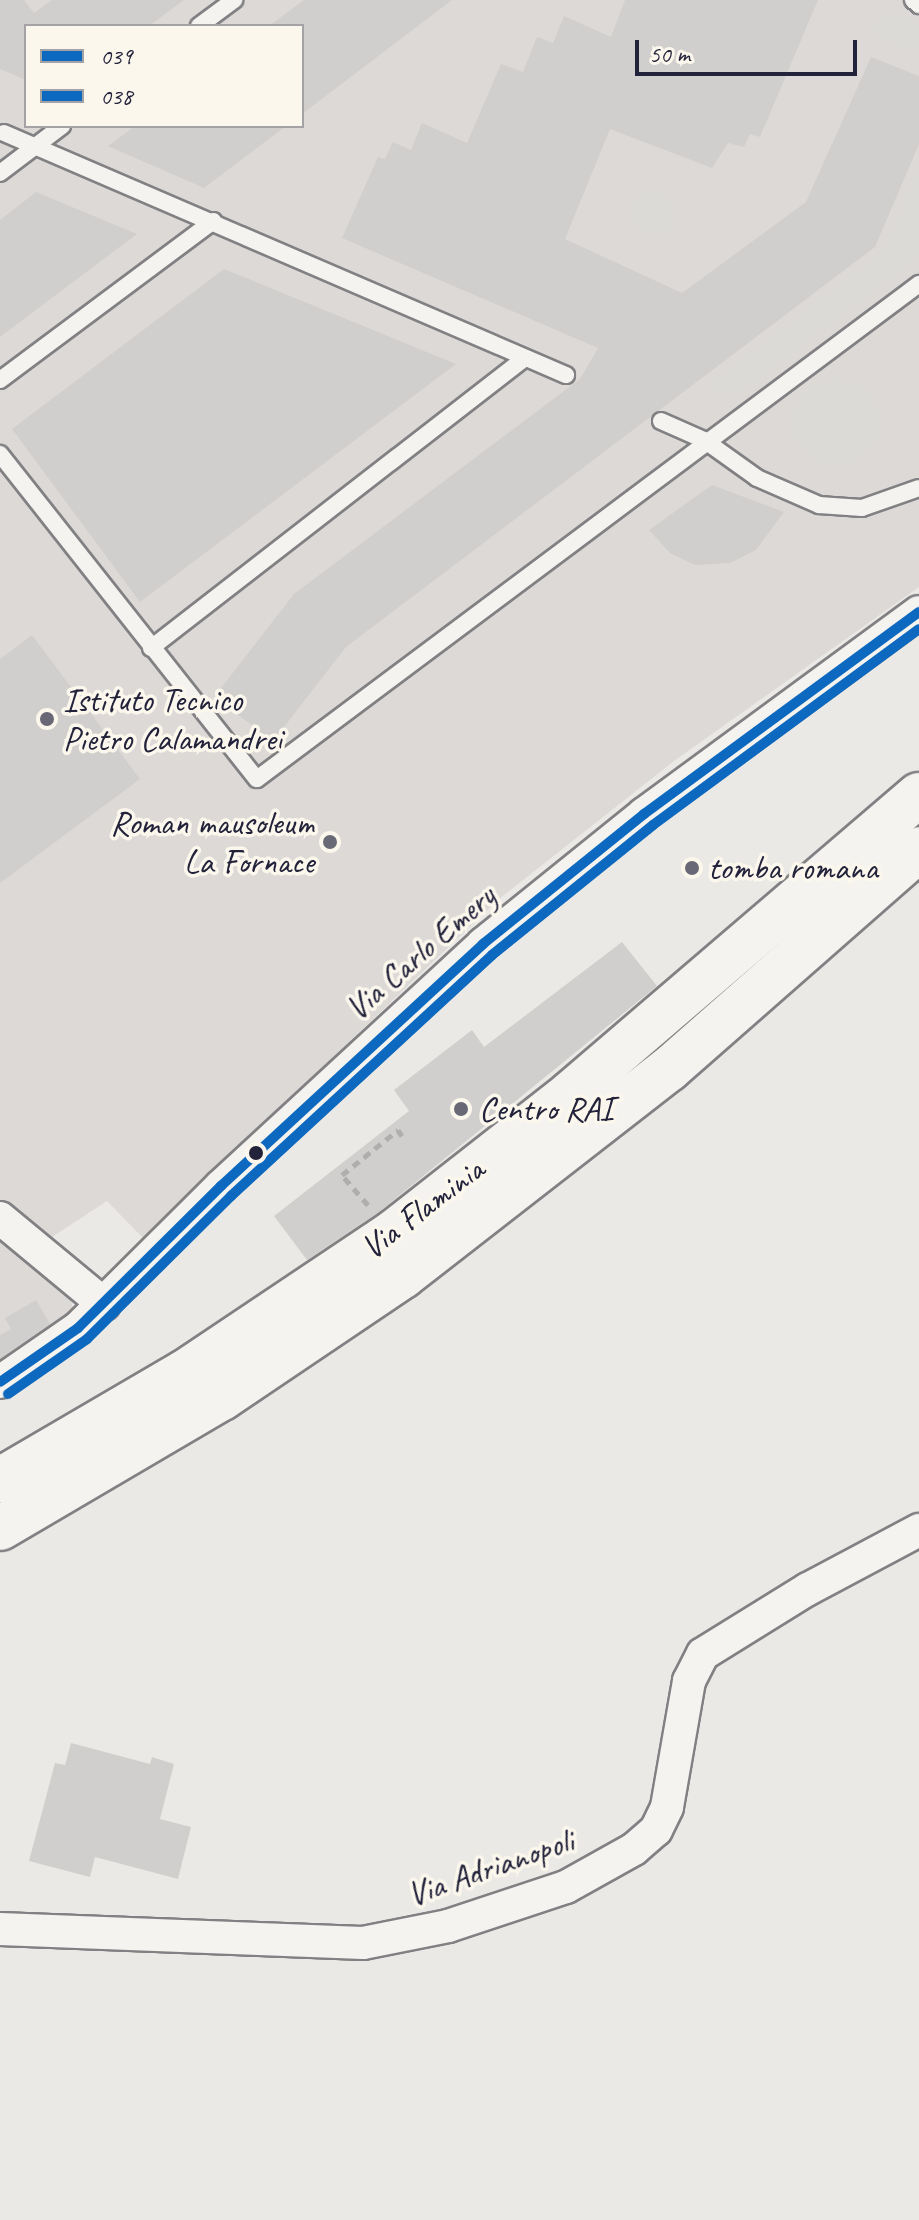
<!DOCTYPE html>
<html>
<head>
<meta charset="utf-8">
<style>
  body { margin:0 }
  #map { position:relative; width:919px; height:2220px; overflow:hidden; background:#ebe9e5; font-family:Caveat,sans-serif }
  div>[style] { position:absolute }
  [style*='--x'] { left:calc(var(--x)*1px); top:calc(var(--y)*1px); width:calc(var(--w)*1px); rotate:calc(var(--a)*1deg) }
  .built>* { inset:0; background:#dcd9d6 }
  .green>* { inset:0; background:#dcdad6 }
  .round { border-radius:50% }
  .building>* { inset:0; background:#d1cfcd }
  .path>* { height:5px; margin-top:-2.5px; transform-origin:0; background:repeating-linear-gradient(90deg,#afaeae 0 8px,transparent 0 14px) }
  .roads { filter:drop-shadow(2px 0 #818083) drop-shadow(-2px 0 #818083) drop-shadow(0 2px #818083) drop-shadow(0 -2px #818083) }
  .lane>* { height:16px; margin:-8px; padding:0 8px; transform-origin:8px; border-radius:8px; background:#f4f3ef }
  .street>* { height:32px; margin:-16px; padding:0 16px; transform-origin:16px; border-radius:16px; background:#f4f3ef }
  .highway>* { height:44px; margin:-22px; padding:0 22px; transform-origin:22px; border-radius:22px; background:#f4f3ef }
  .bus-1>* { height:10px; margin:-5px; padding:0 5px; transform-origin:5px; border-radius:5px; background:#0c69bf }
  .bus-2>* { height:10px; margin:-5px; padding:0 5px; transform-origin:5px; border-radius:5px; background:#0c69bf }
  .dots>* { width:22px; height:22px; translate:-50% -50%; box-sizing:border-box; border:4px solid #fbf7ec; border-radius:50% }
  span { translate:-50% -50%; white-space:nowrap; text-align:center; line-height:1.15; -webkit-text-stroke:7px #fbf7ec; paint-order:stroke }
  .poi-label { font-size:34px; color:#22223b }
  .left { translate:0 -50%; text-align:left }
  .right { translate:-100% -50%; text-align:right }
  .street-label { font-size:34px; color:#22223b }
  .legend { position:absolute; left:24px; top:24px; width:280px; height:104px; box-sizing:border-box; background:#fbf7ec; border:2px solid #a4a2a5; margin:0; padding:10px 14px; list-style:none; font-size:24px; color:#22223b }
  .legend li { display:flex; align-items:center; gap:16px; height:40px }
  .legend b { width:40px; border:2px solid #a4a2a5 }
  .scale { position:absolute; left:635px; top:40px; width:222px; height:36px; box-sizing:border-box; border:4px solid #22223b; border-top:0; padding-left:10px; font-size:24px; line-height:28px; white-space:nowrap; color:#22223b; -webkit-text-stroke:6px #fbf7ec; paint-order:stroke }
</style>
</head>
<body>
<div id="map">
  <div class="built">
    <i style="clip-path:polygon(evenodd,0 0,919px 0,919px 587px,674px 761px,499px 899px,143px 1238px,107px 1201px,49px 1239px,0 1199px,0 0,26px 26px,302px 26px,302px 126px,26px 126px,26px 26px)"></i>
    <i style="clip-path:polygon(0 1235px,71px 1299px,73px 1311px,67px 1323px,0 1364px)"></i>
  </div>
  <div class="green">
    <i style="clip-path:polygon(887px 17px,908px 17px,919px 25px,919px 54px,867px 34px,872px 23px)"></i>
    <i style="clip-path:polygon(919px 165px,919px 257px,740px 395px,703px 388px,883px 250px)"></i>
    <i class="round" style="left:630px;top:190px;width:48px;height:48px"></i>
    <i class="round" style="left:791px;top:378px;width:90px;height:90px"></i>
  </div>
  <div class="building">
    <i style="clip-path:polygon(0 0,24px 0,34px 13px,52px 0,184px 0,149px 26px,26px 26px,26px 80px,0 69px)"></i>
    <i style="clip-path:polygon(304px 0,452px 0,302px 114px,302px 26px,269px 26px)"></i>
    <i style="clip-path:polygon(625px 0,818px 0,760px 137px,750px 134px,744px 147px,728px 143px,712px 168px,610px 129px,565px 239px,682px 293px,806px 202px,871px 57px,919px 76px,919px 144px,875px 247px,346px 647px,273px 741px,214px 697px,294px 594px,580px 379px,598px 348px,342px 238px,378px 157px,385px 159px,393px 142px,411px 150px,422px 123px,467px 143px,501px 64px,523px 72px,537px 37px,553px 43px,564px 16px,611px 37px)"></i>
    <i style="clip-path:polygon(135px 126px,286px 126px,204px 188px,108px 146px)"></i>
    <i style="clip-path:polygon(36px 192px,137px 234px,0 337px,0 220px)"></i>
    <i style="clip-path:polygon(224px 269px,456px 364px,140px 602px,12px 429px)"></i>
    <i style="clip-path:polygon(712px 485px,784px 512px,756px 550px,730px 563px,695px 565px,670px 553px,649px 530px)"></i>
    <i style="clip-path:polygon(32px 635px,140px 779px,0 883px,0 659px)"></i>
    <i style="clip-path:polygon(622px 942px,657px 986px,379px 1212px,307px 1260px,274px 1216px,409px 1111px,394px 1090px,472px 1030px,484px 1047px)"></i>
    <i style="clip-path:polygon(36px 1300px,50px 1324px,0 1359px,0 1335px,11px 1329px,5px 1318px)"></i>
    <i style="clip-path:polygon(71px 1743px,150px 1764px,152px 1757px,174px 1764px,160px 1819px,191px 1827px,178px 1879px,95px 1857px,90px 1877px,29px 1861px,55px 1763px,65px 1765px)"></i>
  </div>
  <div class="path">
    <i style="--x:368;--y:1205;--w:40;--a:-131"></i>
    <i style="--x:342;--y:1175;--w:72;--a:-38.8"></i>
    <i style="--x:398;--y:1130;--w:7;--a:56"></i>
  </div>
  <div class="roads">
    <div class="lane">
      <i style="--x:913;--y:0;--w:8;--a:40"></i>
      <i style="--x:199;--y:26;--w:44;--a:-36.6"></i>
      <i style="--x:4;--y:133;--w:612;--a:23.3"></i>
      <i style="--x:0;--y:173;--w:78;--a:-37.2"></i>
      <i style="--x:0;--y:380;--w:266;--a:-36.7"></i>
      <i style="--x:661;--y:421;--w:47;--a:23.8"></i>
      <i style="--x:704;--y:440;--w:65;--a:35.6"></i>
      <i style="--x:757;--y:478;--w:68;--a:23.5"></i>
      <i style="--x:819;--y:505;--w:43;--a:4"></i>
      <i style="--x:862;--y:508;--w:60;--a:-19.3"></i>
      <i style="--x:0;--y:454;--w:414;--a:51.7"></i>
      <i style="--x:257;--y:779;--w:827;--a:-36.79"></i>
      <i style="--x:151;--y:648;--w:473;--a:-37.8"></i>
    </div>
    <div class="street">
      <i style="--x:0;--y:1218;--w:135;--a:39.6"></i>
      <i style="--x:0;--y:1382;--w:95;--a:-34.7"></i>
      <i style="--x:78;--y:1328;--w:202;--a:-44.8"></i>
      <i style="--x:221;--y:1186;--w:357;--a:-42.7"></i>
      <i style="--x:483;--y:944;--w:207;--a:-38.9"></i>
      <i style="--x:644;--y:814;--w:341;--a:-36.3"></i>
      <i style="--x:0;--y:1929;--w:363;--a:2.2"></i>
      <i style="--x:363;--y:1943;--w:87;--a:-11.3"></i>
      <i style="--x:448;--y:1926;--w:124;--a:-18.3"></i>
      <i style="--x:566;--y:1887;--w:78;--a:-29.2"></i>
      <i style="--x:634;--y:1849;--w:29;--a:-41"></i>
      <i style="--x:656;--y:1830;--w:25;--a:-64"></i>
      <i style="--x:667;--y:1807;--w:128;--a:-80.1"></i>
      <i style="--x:689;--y:1681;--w:30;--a:-63"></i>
      <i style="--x:703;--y:1654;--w:123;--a:-31.8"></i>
      <i style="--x:808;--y:1589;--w:126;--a:-28"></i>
    </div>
    <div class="highway">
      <i style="--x:0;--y:1480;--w:214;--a:-30.3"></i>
      <i style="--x:185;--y:1372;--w:252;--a:-33.8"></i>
      <i style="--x:394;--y:1232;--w:225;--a:-38.1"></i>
      <i style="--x:571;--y:1093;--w:458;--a:-40.6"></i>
      <i style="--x:0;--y:1528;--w:257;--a:-30.4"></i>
      <i style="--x:222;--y:1398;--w:218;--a:-34"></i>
      <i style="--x:403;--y:1276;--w:337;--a:-37.9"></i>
      <i style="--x:669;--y:1069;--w:333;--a:-41.3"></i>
    </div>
  </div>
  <div class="bus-1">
    <i style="--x:0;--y:1382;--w:95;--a:-34.7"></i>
    <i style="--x:78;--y:1328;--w:202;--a:-44.8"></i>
    <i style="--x:221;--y:1186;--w:357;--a:-42.7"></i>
    <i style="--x:483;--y:944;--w:207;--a:-38.9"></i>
    <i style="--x:644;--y:814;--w:341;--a:-36.3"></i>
  </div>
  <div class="bus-2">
    <i style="--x:8;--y:1394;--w:96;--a:-34.8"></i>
    <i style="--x:87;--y:1339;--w:203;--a:-44.8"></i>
    <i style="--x:231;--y:1196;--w:355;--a:-42.7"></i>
    <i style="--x:492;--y:955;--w:207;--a:-38.9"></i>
    <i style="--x:653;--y:825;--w:330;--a:-36.4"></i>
  </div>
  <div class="dots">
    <i style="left:47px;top:719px;background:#686876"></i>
    <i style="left:330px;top:842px;background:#686876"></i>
    <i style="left:692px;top:868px;background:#686876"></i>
    <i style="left:461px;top:1109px;background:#686876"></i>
    <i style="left:256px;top:1153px;background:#22223b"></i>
  </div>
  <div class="poi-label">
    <span class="left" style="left:63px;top:719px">Istituto Tecnico<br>Pietro Calamandrei</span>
    <span class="right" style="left:314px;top:842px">Roman mausoleum<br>La Fornace</span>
    <span class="left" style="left:708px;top:868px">tomba romana</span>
    <span class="left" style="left:479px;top:1109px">Centro RAI</span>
  </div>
  <div class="street-label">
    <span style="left:420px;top:952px;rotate:-41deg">Via Carlo Emery</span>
    <span style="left:422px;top:1208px;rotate:-37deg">Via Flaminia</span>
    <span style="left:490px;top:1867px;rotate:-19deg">Via Adrianopoli</span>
  </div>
  <ul class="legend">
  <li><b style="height:10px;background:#0c69bf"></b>039</li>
  <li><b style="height:10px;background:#0c69bf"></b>038</li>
  </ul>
  <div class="scale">50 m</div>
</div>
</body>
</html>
